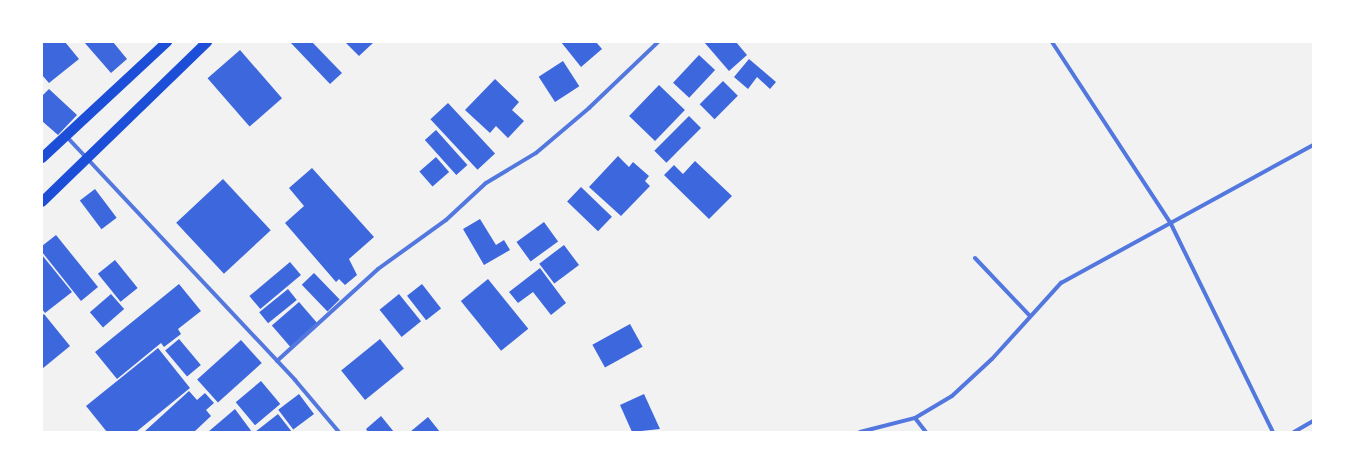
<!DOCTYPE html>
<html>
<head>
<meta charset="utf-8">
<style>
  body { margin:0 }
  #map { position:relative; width:1355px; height:474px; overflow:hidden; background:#f2f2f2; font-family:Signika,sans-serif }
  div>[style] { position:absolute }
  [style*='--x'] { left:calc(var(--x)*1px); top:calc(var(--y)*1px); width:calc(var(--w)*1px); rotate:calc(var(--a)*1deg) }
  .building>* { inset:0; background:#3d67dc; transform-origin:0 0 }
  .minor>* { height:4px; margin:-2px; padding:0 2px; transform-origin:2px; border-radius:2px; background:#5277de }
  .primary>* { height:10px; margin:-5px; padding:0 5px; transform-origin:5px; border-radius:5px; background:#1d4ed8 }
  span { translate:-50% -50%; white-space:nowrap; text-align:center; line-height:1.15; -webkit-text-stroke:3.5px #fff; paint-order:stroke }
  .frame { position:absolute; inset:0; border:43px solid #fff; pointer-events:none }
</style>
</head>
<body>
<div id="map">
  <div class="building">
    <i style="clip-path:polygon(42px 42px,65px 42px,79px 59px,49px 83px,42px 75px)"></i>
    <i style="clip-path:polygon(84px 42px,113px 42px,127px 59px,111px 73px)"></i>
    <i style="clip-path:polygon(290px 42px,312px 42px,342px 73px,330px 84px)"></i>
    <i style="clip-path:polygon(345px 42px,374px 42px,359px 56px)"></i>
    <i style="clip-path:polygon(561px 42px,596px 42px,602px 49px,581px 67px)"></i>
    <i style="clip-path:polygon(704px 42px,736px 42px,747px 55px,729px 71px)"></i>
    <i style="left:240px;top:50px;width:64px;height:43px;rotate:49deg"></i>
    <i style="left:699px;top:55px;width:22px;height:38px;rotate:43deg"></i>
    <i style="clip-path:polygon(749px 59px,776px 82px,770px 89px,757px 77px,748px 89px,734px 77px)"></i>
    <i style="left:563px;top:61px;width:30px;height:29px;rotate:57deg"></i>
    <i style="clip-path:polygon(495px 79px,519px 102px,512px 110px,524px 121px,508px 138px,496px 126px,490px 133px,465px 110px)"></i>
    <i style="left:723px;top:81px;width:21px;height:33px;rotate:45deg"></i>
    <i style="left:659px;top:85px;width:36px;height:43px;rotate:44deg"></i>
    <i style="clip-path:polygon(49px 89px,77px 115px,58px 135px,42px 121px,42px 96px)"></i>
    <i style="left:448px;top:103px;width:69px;height:24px;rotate:47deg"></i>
    <i style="left:689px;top:116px;width:17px;height:49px;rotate:45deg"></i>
    <i style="left:436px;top:130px;width:47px;height:15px;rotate:48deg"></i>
    <i style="clip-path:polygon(618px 156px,629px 167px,633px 162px,649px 176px,645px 181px,650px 186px,621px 216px,589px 187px)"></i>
    <i style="left:436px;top:157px;width:20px;height:22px;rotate:49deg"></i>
    <i style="clip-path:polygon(695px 161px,732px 196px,709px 219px,664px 175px,674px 165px,683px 174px)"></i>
    <i style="clip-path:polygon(312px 168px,374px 237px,349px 259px,357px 275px,345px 285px,339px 279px,336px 282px,285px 223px,304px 206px,289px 188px)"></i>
    <i style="left:223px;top:179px;width:70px;height:64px;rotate:47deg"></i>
    <i style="left:581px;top:187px;width:43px;height:20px;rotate:44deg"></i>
    <i style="left:95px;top:189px;width:36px;height:19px;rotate:53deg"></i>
    <i style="clip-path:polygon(480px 219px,496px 245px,504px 240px,510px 250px,484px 265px,463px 229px)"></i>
    <i style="left:544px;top:222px;width:24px;height:34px;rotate:54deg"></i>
    <i style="clip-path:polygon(56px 235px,98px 287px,81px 301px,42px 252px,42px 246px)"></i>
    <i style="left:564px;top:245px;width:25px;height:31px;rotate:53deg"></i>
    <i style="clip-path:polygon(42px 255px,72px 292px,45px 313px,42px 309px)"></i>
    <i style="left:115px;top:260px;width:36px;height:22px;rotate:51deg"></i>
    <i style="left:290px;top:262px;width:17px;height:53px;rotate:50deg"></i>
    <i style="clip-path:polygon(540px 268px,566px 303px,551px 315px,533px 292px,518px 303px,509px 292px)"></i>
    <i style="left:314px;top:273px;width:37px;height:17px;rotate:46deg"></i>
    <i style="left:488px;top:279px;width:64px;height:35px;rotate:51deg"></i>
    <i style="clip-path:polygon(179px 284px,201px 311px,178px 329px,181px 334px,164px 347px,161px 343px,117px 379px,95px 352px)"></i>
    <i style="left:422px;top:284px;width:31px;height:19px;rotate:52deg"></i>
    <i style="left:288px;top:289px;width:14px;height:37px;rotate:51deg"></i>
    <i style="left:111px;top:294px;width:20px;height:28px;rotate:49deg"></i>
    <i style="left:399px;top:294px;width:35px;height:25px;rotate:51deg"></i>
    <i style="left:299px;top:302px;width:28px;height:36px;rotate:49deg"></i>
    <i style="clip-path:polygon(44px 314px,70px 346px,42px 369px,42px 316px)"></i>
    <i style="left:630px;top:324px;width:26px;height:43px;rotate:61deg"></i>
    <i style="left:179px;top:339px;width:34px;height:18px;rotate:50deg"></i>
    <i style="left:380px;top:339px;width:38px;height:50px;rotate:51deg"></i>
    <i style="left:241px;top:340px;width:31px;height:59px;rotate:48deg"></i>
    <i style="clip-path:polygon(158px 348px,190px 388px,136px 432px,107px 432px,86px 406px)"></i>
    <i style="left:261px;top:381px;width:30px;height:33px;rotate:50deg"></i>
    <i style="clip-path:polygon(189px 391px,197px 400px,205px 393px,214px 403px,206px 410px,211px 416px,194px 432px,144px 432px)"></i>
    <i style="left:299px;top:394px;width:25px;height:26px;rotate:53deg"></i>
    <i style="clip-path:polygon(644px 394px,660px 429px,632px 432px,620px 405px)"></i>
    <i style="clip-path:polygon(235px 409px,252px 432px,208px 432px)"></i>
    <i style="clip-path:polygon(278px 414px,292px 432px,255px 432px)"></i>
    <i style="clip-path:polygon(381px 416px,394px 432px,368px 432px,366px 429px)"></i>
    <i style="clip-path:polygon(428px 417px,440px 432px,410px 432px)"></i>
  </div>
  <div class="minor">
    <i style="--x:1052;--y:42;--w:215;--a:56.8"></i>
    <i style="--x:1170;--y:222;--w:234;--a:63.9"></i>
    <i style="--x:66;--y:136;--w:335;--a:46.8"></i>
    <i style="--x:295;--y:380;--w:68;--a:49.8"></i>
    <i style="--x:975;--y:258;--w:79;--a:46.5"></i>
    <i style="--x:277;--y:361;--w:137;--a:-42.3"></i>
    <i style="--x:378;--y:269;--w:84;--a:-35.8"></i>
    <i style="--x:446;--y:220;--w:54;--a:-42.8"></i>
    <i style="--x:486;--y:183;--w:58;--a:-31"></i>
    <i style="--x:536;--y:153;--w:70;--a:-40.3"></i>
    <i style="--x:589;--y:108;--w:95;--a:-43.7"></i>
    <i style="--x:915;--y:418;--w:18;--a:52"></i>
    <i style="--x:860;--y:432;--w:57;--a:-14.3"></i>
    <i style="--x:915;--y:418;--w:43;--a:-30.7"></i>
    <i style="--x:952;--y:396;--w:54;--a:-42.8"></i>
    <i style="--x:992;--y:359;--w:103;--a:-47.8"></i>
    <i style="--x:1061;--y:283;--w:287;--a:-28.7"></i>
    <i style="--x:1294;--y:432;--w:22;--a:-30"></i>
  </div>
  <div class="primary">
    <i style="--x:42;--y:158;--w:171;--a:-42.9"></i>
    <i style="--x:42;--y:202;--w:230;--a:-44.1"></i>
  </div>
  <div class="frame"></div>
</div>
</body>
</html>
